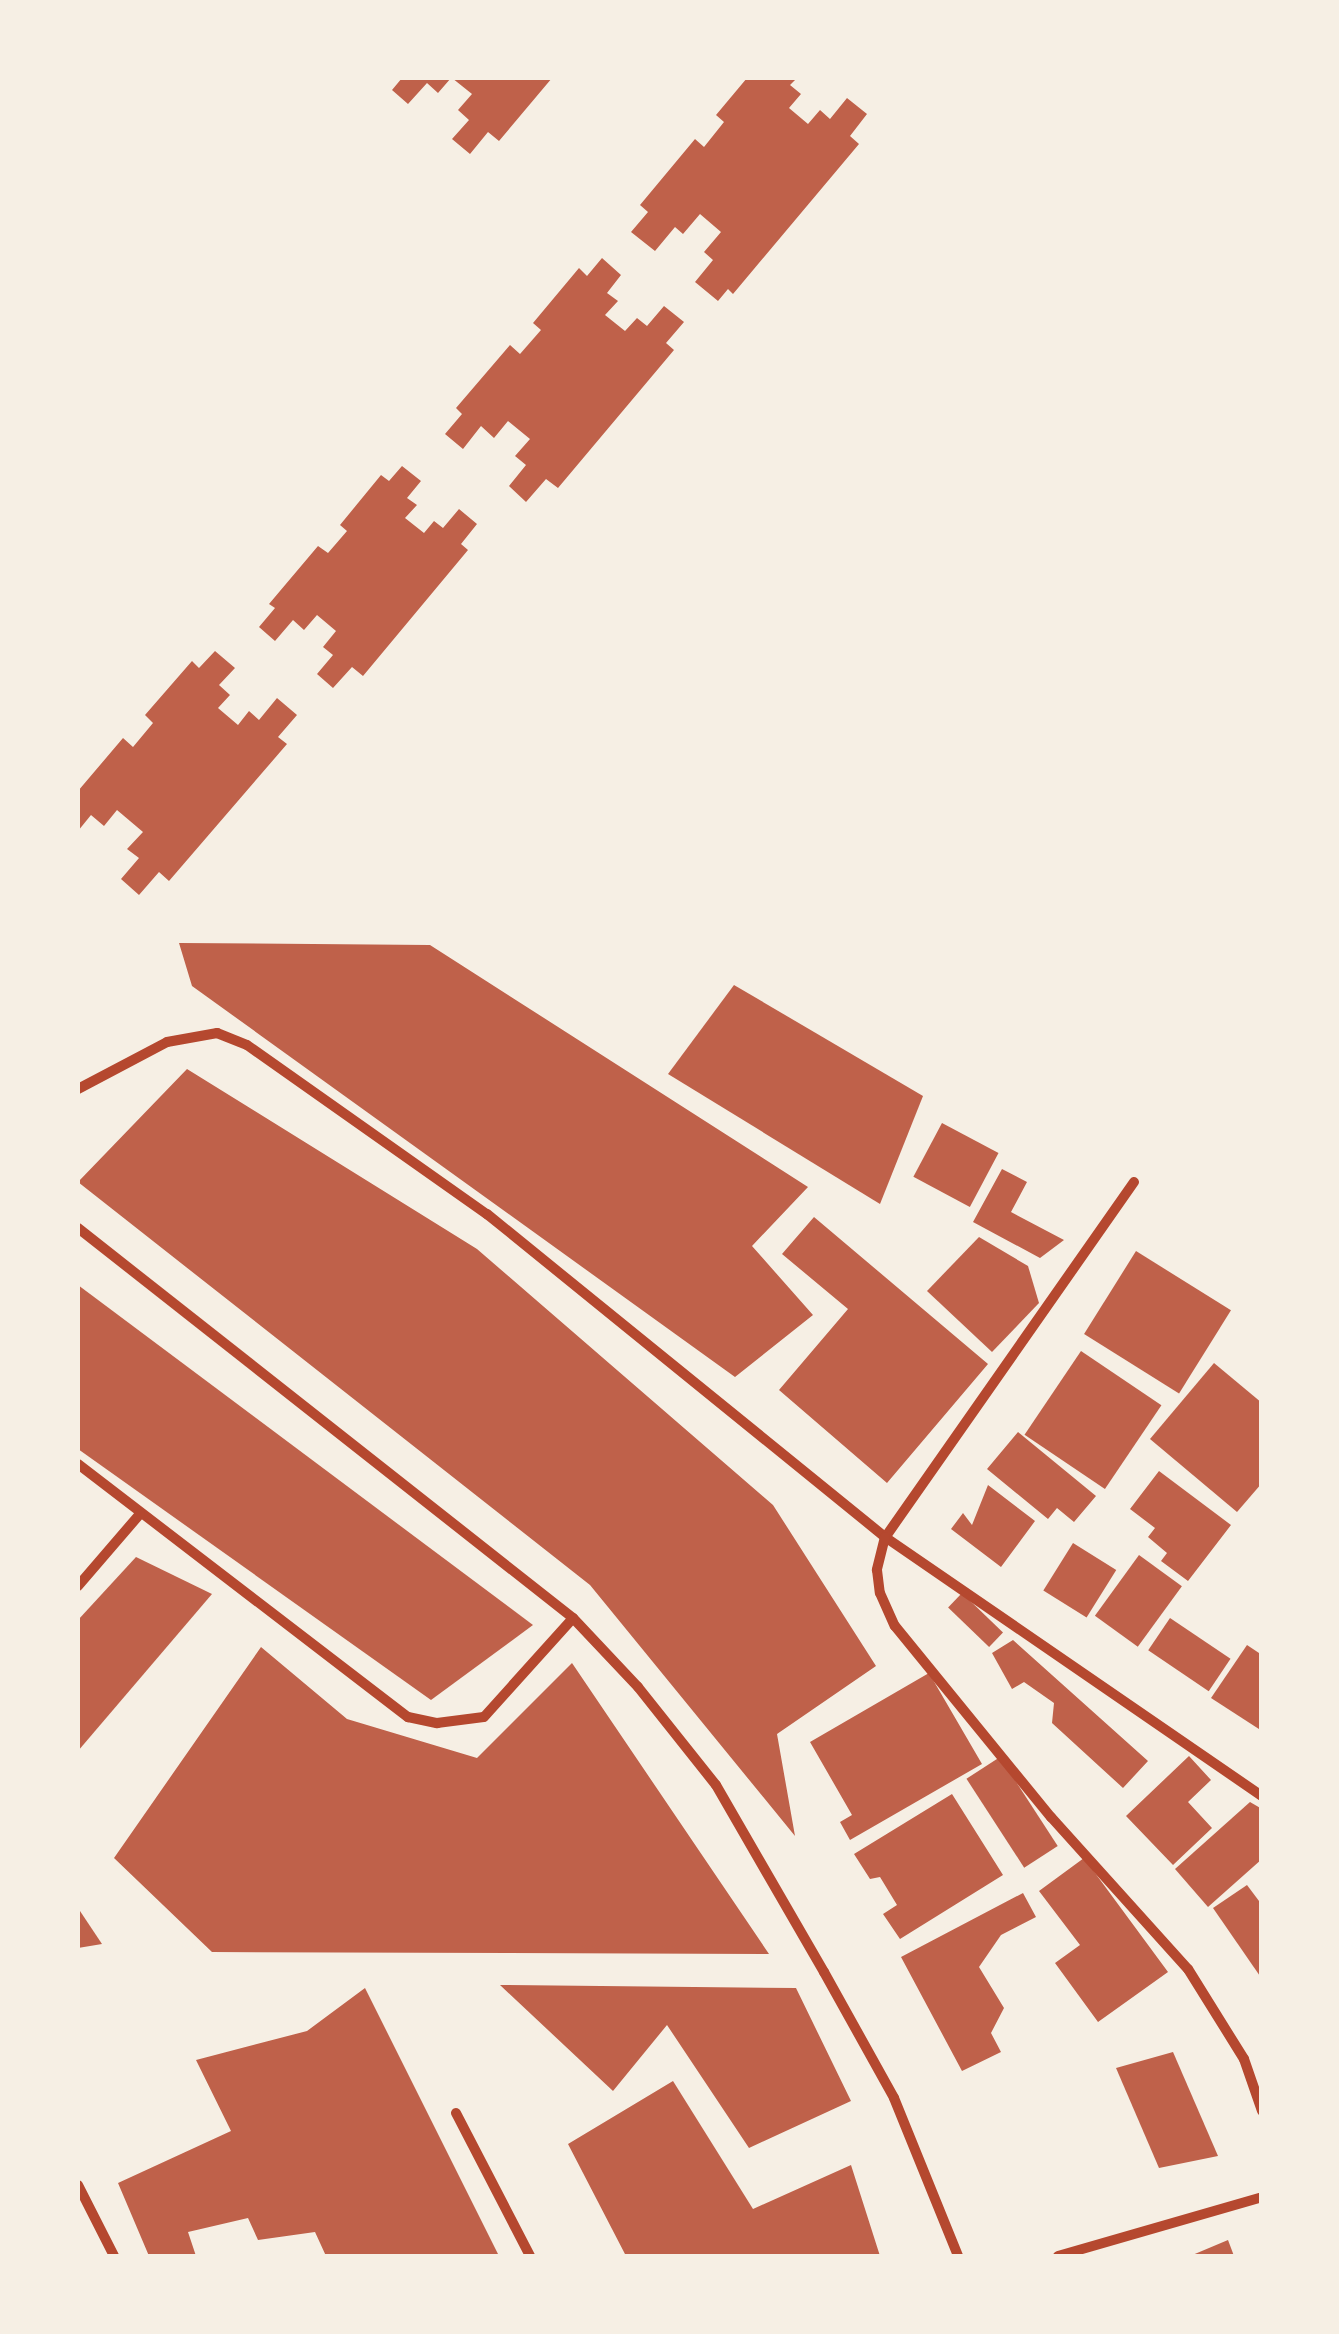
<!DOCTYPE html>
<html>
<head>
<meta charset="utf-8">
<style>
  body { margin:0 }
  #map { position:relative; width:1339px; height:2334px; overflow:hidden; background:#f6efe4; font-family:"Fira Sans",sans-serif }
  div>[style] { position:absolute }
  [style*='--x'] { left:calc(var(--x)*1px); top:calc(var(--y)*1px); width:calc(var(--w)*1px); rotate:calc(var(--a)*1deg) }
  .building>* { inset:0; background:#bf614a; transform-origin:0 0 }
  .minor>* { height:10px; margin:-5px; padding:0 5px; transform-origin:5px; border-radius:5px; background:#b5482f }
  span { translate:-50% -50%; white-space:nowrap; text-align:center; line-height:1.15; -webkit-text-stroke:9px #f6efe4; paint-order:stroke }
  .frame { position:absolute; inset:0; border:80px solid #f6efe4; pointer-events:none }
</style>
</head>
<body>
<div id="map">
  <div class="building">
    <i style="clip-path:polygon(402px 78px,451px 78px,438px 93px,427px 83px,408px 104px,392px 90px)"></i>
    <i style="clip-path:polygon(452px 78px,552px 78px,499px 141px,488px 132px,470px 154px,452px 139px,469px 120px,458px 110px,472px 94px)"></i>
    <i style="clip-path:polygon(747px 78px,797px 78px,790px 85px,801px 94px,789px 108px,808px 124px,820px 110px,830px 119px,847px 98px,867px 114px,850px 136px,859px 144px,733px 294px,728px 289px,718px 301px,695px 282px,713px 260px,704px 252px,721px 232px,700px 214px,683px 234px,675px 227px,655px 251px,631px 232px,648px 212px,640px 205px,695px 139px,704px 147px,724px 122px,716px 115px)"></i>
    <i style="clip-path:polygon(602px 258px,621px 275px,607px 293px,618px 301px,605px 315px,625px 331px,637px 318px,647px 326px,664px 306px,684px 322px,666px 343px,674px 350px,558px 488px,546px 479px,526px 502px,509px 486px,526px 465px,515px 456px,530px 439px,508px 421px,494px 438px,481px 426px,463px 449px,445px 434px,462px 414px,456px 408px,510px 345px,520px 354px,541px 330px,533px 323px,579px 268px,587px 276px)"></i>
    <i style="clip-path:polygon(402px 466px,421px 481px,407px 498px,417px 505px,405px 518px,424px 533px,434px 521px,443px 528px,459px 509px,477px 524px,461px 544px,468px 550px,363px 676px,352px 667px,333px 688px,317px 674px,333px 655px,323px 647px,336px 631px,317px 615px,304px 630px,293px 620px,275px 641px,259px 627px,275px 608px,269px 604px,318px 546px,328px 553px,347px 531px,340px 525px,381px 475px,389px 481px)"></i>
    <i style="clip-path:polygon(215px 651px,235px 668px,219px 685px,230px 695px,218px 708px,238px 725px,249px 711px,259px 720px,277px 698px,297px 715px,278px 737px,287px 744px,169px 881px,159px 872px,139px 895px,121px 879px,139px 858px,127px 849px,143px 832px,117px 810px,104px 826px,91px 815px,78px 831px,78px 791px,123px 738px,133px 747px,153px 723px,145px 715px,192px 661px,199px 668px)"></i>
    <i style="clip-path:polygon(179px 943px,430px 945px,808px 1187px,752px 1246px,813px 1315px,735px 1377px,192px 986px)"></i>
    <i style="clip-path:polygon(734px 985px,923px 1096px,880px 1204px,668px 1074px)"></i>
    <i style="clip-path:polygon(187px 1069px,477px 1249px,773px 1505px,876px 1666px,777px 1734px,795px 1836px,590px 1585px,78px 1182px)"></i>
    <i style="left:942px;top:1123px;width:64px;height:61px;rotate:28deg"></i>
    <i style="clip-path:polygon(1002px 1169px,1027px 1182px,1011px 1212px,1064px 1240px,1040px 1258px,973px 1222px)"></i>
    <i style="clip-path:polygon(814px 1217px,988px 1364px,887px 1483px,779px 1390px,848px 1309px,782px 1254px)"></i>
    <i style="clip-path:polygon(979px 1237px,1028px 1266px,1039px 1303px,992px 1352px,927px 1291px)"></i>
    <i style="left:1136px;top:1251px;width:112px;height:98px;rotate:32deg"></i>
    <i style="clip-path:polygon(78px 1285px,533px 1625px,431px 1700px,78px 1449px)"></i>
    <i style="left:1081px;top:1351px;width:97px;height:101px;rotate:34deg"></i>
    <i style="clip-path:polygon(1214px 1363px,1262px 1403px,1262px 1483px,1237px 1512px,1150px 1439px)"></i>
    <i style="clip-path:polygon(1018px 1432px,1096px 1496px,1074px 1522px,1057px 1508px,1048px 1519px,987px 1469px)"></i>
    <i style="clip-path:polygon(1159px 1471px,1231px 1525px,1188px 1581px,1161px 1561px,1167px 1553px,1148px 1537px,1155px 1528px,1130px 1509px)"></i>
    <i style="clip-path:polygon(988px 1485px,1035px 1521px,1001px 1567px,951px 1529px,963px 1513px,972px 1525px)"></i>
    <i style="left:1073px;top:1543px;width:51px;height:56px;rotate:32deg"></i>
    <i style="left:1139px;top:1555px;width:53px;height:75px;rotate:36deg"></i>
    <i style="clip-path:polygon(136px 1557px,212px 1594px,78px 1751px,78px 1620px)"></i>
    <i style="left:962px;top:1593px;width:57px;height:20px;rotate:44deg"></i>
    <i style="left:1170px;top:1618px;width:73px;height:39px;rotate:34deg"></i>
    <i style="clip-path:polygon(1013px 1640px,1148px 1761px,1123px 1788px,1052px 1723px,1054px 1703px,1024px 1682px,1012px 1689px,992px 1653px)"></i>
    <i style="clip-path:polygon(1247px 1645px,1262px 1655px,1262px 1731px,1211px 1698px)"></i>
    <i style="clip-path:polygon(261px 1647px,347px 1719px,477px 1758px,572px 1663px,769px 1954px,212px 1952px,114px 1858px)"></i>
    <i style="clip-path:polygon(929px 1673px,982px 1764px,850px 1840px,840px 1822px,852px 1815px,810px 1742px)"></i>
    <i style="clip-path:polygon(1189px 1756px,1211px 1780px,1188px 1802px,1212px 1828px,1173px 1865px,1126px 1816px)"></i>
    <i style="left:1000px;top:1757px;width:106px;height:40px;rotate:57deg"></i>
    <i style="clip-path:polygon(952px 1794px,1003px 1875px,900px 1939px,883px 1914px,897px 1905px,880px 1877px,870px 1879px,854px 1854px)"></i>
    <i style="clip-path:polygon(1250px 1802px,1262px 1809px,1262px 1859px,1208px 1907px,1175px 1869px)"></i>
    <i style="clip-path:polygon(1084px 1858px,1168px 1972px,1098px 2022px,1055px 1963px,1080px 1945px,1039px 1891px)"></i>
    <i style="clip-path:polygon(1247px 1885px,1262px 1905px,1262px 1979px,1213px 1908px)"></i>
    <i style="clip-path:polygon(1023px 1893px,1036px 1917px,1001px 1935px,979px 1967px,1004px 2008px,991px 2033px,1001px 2052px,962px 2071px,901px 1957px)"></i>
    <i style="clip-path:polygon(78px 1908px,102px 1944px,78px 1948px)"></i>
    <i style="clip-path:polygon(500px 1985px,796px 1988px,851px 2101px,749px 2148px,667px 2025px,613px 2091px)"></i>
    <i style="clip-path:polygon(365px 1988px,499px 2256px,326px 2256px,315px 2232px,258px 2240px,248px 2218px,188px 2232px,196px 2256px,149px 2256px,118px 2183px,231px 2131px,196px 2060px,307px 2031px)"></i>
    <i style="clip-path:polygon(1173px 2052px,1218px 2156px,1159px 2168px,1116px 2068px)"></i>
    <i style="clip-path:polygon(673px 2081px,753px 2209px,851px 2165px,880px 2256px,626px 2256px,568px 2144px)"></i>
    <i style="clip-path:polygon(1228px 2240px,1234px 2256px,1190px 2256px)"></i>
  </div>
  <div class="minor">
    <i style="--x:78;--y:1089;--w:101;--a:-27.8"></i>
    <i style="--x:167;--y:1042;--w:51;--a:-10.2"></i>
    <i style="--x:217;--y:1033;--w:32;--a:22"></i>
    <i style="--x:247;--y:1045;--w:294;--a:35.2"></i>
    <i style="--x:487;--y:1214;--w:513;--a:39.06"></i>
    <i style="--x:885;--y:1537;--w:457;--a:34.5"></i>
    <i style="--x:1134;--y:1182;--w:434;--a:125"></i>
    <i style="--x:885;--y:1537;--w:34;--a:104"></i>
    <i style="--x:877;--y:1570;--w:23;--a:83"></i>
    <i style="--x:880;--y:1593;--w:36;--a:66"></i>
    <i style="--x:895;--y:1626;--w:247;--a:50.8"></i>
    <i style="--x:1051;--y:1817;--w:205;--a:48"></i>
    <i style="--x:1188;--y:1969;--w:106;--a:58.1"></i>
    <i style="--x:1244;--y:2059;--w:55;--a:70.9"></i>
    <i style="--x:78;--y:1228;--w:630;--a:38.23"></i>
    <i style="--x:573;--y:1618;--w:95;--a:46.7"></i>
    <i style="--x:638;--y:1687;--w:125;--a:51.5"></i>
    <i style="--x:716;--y:1785;--w:216;--a:60"></i>
    <i style="--x:824;--y:1972;--w:144;--a:60.9"></i>
    <i style="--x:894;--y:2098;--w:170;--a:67.9"></i>
    <i style="--x:78;--y:1464;--w:416;--a:37.5"></i>
    <i style="--x:408;--y:1717;--w:30;--a:12"></i>
    <i style="--x:437;--y:1723;--w:47;--a:-7.3"></i>
    <i style="--x:484;--y:1717;--w:133;--a:-48"></i>
    <i style="--x:78;--y:1586;--w:95;--a:-49.3"></i>
    <i style="--x:456;--y:2113;--w:161;--a:62.6"></i>
    <i style="--x:78;--y:2185;--w:80;--a:63.1"></i>
    <i style="--x:1058;--y:2256;--w:212;--a:-16.1"></i>
  </div>
  <div class="frame"></div>
</div>
</body>
</html>
